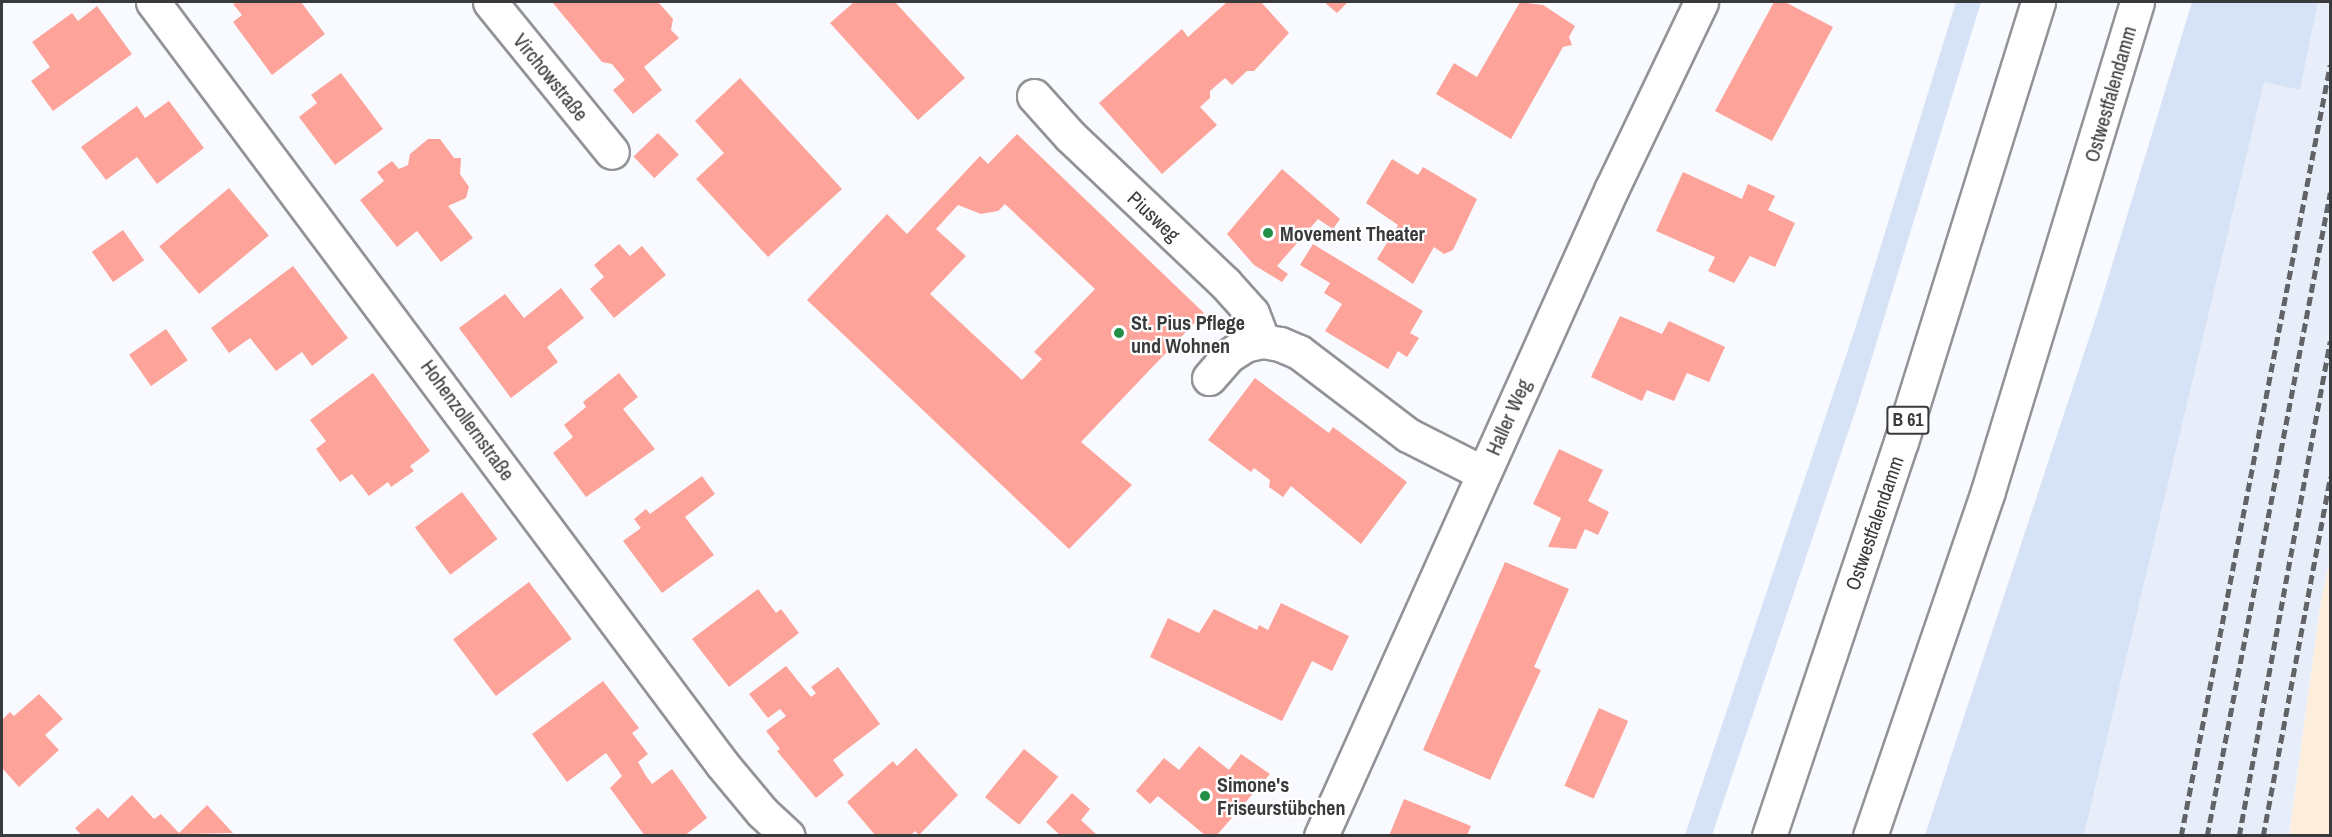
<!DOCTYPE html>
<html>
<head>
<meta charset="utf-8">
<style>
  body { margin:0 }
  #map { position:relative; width:2332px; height:837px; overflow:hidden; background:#f8faff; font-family:"Archivo Narrow",sans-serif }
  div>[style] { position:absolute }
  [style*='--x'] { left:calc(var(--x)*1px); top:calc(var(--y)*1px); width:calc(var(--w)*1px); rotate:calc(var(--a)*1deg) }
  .industrial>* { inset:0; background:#fceeda }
  .built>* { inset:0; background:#e8eef9 }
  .green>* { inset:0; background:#d6e2f6 }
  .building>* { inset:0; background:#fda399; transform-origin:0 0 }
  .roads { filter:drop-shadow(2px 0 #919397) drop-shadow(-2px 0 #919397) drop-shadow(0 2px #919397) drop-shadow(0 -2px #919397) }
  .minor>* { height:33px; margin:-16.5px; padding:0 16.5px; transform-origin:16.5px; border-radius:16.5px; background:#fff }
  .highway>* { height:33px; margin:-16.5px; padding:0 16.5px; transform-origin:16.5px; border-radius:16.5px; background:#fff }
  .rail>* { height:4.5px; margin-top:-2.25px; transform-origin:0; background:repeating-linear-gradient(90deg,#626366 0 9px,transparent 0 13.5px) }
  .dots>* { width:16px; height:16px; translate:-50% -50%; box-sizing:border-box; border:3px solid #fff; border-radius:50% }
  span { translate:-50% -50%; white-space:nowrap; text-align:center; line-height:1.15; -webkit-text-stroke:4.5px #fff; paint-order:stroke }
  .shield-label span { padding:2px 4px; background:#fff; border:2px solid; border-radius:4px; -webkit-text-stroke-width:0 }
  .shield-label { font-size:18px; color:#393a3c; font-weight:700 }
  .street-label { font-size:20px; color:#393a3c }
  .poi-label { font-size:20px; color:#393a3c; font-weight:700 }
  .left { translate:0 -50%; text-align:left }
  .frame { position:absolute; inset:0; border:3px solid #393a3c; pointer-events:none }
</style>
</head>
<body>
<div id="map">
  <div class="industrial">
    <i style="clip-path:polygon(2330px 559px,2330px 835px,2289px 836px,2321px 600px)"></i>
  </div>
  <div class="built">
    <i style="clip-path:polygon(2318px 2px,2330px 2px,2330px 559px,2321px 600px,2289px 835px,2084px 836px,2264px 81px,2300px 90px)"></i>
  </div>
  <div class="green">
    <i style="clip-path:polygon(1956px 2px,1981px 2px,1857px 406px,1712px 835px,1685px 835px,1859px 317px)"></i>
    <i style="clip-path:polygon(2192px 2px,2318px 2px,2300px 90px,2264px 82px,2084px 835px,1925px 835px,2099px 308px)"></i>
  </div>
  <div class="building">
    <i style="clip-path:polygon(237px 2px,301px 2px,325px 34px,272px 75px,233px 22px,242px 15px,233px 4px)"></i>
    <i style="clip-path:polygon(552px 2px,658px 2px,673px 19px,671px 30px,679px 38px,644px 67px,662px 90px,633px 114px,613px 90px,625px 80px,612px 64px,602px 62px)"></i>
    <i style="clip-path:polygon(854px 2px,895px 2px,965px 78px,918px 120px,830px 23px)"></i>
    <i style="clip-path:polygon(1227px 2px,1261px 2px,1289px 33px,1254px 71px,1247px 71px,1232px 85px,1225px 78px,1210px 91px,1210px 98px,1200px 107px,1217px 125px,1162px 174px,1099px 103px,1182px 29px,1188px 37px)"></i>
    <i style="clip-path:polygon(1324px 2px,1348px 2px,1337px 13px)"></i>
    <i style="clip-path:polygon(1520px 2px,1543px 5px,1575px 26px,1569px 37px,1572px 45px,1563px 47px,1511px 139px,1436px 94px,1454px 63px,1477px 77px)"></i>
    <i style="clip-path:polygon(1774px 2px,1785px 2px,1833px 27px,1772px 141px,1715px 111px)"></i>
    <i style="clip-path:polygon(97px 6px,132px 54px,53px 111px,31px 81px,50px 67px,32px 42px,72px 13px,78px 21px)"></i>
    <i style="clip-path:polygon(341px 73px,383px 129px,335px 165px,299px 117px,317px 103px,311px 95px)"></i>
    <i style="clip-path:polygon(740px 78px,842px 189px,768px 257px,696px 179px,724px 153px,695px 121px)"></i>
    <i style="clip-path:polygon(169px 101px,204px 148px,157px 184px,137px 157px,106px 180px,81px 147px,137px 106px,145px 118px)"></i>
    <i style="left:658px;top:133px;width:30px;height:34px;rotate:46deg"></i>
    <i style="clip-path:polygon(evenodd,1017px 134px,1204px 313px,1081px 442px,1132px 485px,1069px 549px,807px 300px,887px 214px,907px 234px,980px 156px,988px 164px,1017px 134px,1005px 204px,1095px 289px,1034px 352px,1042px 359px,1022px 380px,930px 294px,966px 256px,936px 229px,958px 205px,981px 214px,998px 211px,1005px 204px)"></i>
    <i style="clip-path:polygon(428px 139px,440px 139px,454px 158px,461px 158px,460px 174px,469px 187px,466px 198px,448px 206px,473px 238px,441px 262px,417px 231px,397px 247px,360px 200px,384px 181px,377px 172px,392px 161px,399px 169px,408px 165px,410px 154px)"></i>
    <i style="clip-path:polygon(1392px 159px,1418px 175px,1423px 167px,1477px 199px,1453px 250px,1444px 254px,1434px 247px,1413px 284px,1377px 259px,1398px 225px,1366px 203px)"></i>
    <i style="clip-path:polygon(1282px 169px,1340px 219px,1333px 229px,1318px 219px,1277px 266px,1288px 274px,1282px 282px,1254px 265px,1227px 234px)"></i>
    <i style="clip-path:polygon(1683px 172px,1742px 199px,1748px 184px,1775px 196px,1768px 210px,1795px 223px,1775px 267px,1750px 256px,1734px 283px,1708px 271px,1715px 257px,1656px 231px)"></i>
    <i style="left:229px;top:188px;width:62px;height:91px;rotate:50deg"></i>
    <i style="left:123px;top:230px;width:37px;height:38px;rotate:55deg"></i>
    <i style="clip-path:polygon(619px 244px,630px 256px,642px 246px,666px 275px,614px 318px,590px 289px,604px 277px,594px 265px)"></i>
    <i style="clip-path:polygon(1313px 244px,1423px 311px,1410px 333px,1419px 338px,1407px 357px,1398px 351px,1388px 369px,1325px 331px,1342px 304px,1324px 293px,1330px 283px,1300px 265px)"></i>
    <i style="clip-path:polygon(293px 266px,348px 338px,312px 366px,302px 352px,276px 371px,250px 338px,229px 353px,211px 328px)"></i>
    <i style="clip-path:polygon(561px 288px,584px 318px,547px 347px,558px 362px,511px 398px,459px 328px,505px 294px,524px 318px)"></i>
    <i style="clip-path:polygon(1620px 316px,1662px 334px,1669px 321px,1725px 347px,1709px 382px,1687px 373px,1674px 401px,1647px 390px,1642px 401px,1591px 377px)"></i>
    <i style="left:166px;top:329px;width:38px;height:45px;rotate:55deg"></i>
    <i style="clip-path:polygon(373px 373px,430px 451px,410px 466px,414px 471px,391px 487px,388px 482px,369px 496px,352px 474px,340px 482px,316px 449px,326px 441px,310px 420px)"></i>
    <i style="clip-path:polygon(619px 373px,638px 397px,623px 409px,655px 449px,586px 497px,553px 453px,573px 437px,564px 425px,586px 407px,583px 402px)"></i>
    <i style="clip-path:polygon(1255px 378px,1329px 433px,1333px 427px,1407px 482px,1361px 544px,1291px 486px,1283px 497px,1269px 487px,1270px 480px,1254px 468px,1251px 472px,1208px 440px)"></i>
    <i style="clip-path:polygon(1559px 449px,1603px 470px,1588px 501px,1609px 512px,1598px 535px,1585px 529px,1576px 549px,1548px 547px,1561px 518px,1533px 504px)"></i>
    <i style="clip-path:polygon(702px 476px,715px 494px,685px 517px,714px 555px,662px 593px,623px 541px,641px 528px,634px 519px,646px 509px,650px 514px)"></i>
    <i style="left:462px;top:492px;width:59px;height:59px;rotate:53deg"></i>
    <i style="clip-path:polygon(1505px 562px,1569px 589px,1534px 667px,1541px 670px,1490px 780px,1423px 750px)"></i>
    <i style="left:529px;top:582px;width:71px;height:95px;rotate:53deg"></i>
    <i style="clip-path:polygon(758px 589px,776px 613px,781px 609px,799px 633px,729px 687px,692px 639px)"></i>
    <i style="clip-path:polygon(1281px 603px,1349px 636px,1332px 671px,1312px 661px,1282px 721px,1150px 657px,1168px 618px,1199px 633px,1214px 609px,1257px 630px,1259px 625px,1268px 630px)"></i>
    <i style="clip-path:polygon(786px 666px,811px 697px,816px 693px,811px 687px,838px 667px,880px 724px,833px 760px,844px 775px,816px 798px,777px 751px,780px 749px,766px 731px,786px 716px,780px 709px,768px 718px,749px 694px)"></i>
    <i style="clip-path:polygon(603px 681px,639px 728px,632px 733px,648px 754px,638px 762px,646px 776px,652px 784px,672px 769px,707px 818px,684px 836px,645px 836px,610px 788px,622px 776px,606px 753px,567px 782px,532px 734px)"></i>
    <i style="clip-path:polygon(39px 694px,63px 719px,45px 735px,59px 750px,19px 787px,2px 768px,2px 720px,10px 712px,14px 716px)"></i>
    <i style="left:1599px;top:708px;width:32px;height:85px;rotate:24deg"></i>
    <i style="clip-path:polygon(1199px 746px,1229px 770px,1241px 754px,1270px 774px,1216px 836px,1206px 836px,1158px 796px,1150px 804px,1136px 791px,1164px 758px,1179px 770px)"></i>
    <i style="clip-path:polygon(916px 748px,958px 795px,919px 835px,915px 831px,910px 836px,876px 836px,847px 802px,893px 761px,897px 766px)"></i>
    <i style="left:1024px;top:749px;width:44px;height:62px;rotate:39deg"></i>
    <i style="clip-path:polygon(1072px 793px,1090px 809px,1081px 820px,1098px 836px,1061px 836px,1046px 822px)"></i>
    <i style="clip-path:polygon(132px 795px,154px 819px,161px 814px,179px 833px,207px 805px,233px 833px,82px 836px,75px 828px,98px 808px,108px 818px)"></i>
    <i style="clip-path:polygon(1404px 799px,1471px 826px,1467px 836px,1389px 836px)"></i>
  </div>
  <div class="roads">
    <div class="minor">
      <i style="--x:153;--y:2;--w:951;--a:53.25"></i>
      <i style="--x:722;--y:764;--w:62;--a:50.2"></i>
      <i style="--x:762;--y:812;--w:35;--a:43"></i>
      <i style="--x:490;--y:2;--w:193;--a:50.9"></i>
      <i style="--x:1034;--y:96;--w:54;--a:48"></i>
      <i style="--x:1070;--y:136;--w:214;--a:43.5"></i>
      <i style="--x:1225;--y:283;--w:40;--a:48"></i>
      <i style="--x:1252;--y:313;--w:30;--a:69"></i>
      <i style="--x:1209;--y:378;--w:29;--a:-49"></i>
      <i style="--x:1228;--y:356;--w:20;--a:-33"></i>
      <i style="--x:1245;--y:345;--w:18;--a:-13"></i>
      <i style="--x:1263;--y:341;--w:17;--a:10"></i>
      <i style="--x:1280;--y:344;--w:21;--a:23"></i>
      <i style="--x:1299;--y:352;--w:137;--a:37.3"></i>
      <i style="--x:1408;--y:435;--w:84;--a:26.9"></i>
      <i style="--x:1321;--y:836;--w:710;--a:-65.82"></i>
      <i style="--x:1612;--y:188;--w:206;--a:-64.4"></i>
    </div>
    <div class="highway">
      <i style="--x:1769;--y:836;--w:416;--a:-71.5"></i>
      <i style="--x:1901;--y:442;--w:461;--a:-72.7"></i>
      <i style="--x:1870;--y:836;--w:365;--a:-71.1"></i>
      <i style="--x:1988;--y:491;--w:511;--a:-73.05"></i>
    </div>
  </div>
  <div class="rail">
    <i style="--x:2181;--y:836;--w:785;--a:-79.06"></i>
    <i style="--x:2207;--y:836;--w:655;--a:-79.17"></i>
    <i style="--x:2239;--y:836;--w:503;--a:-79.58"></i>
    <i style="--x:2263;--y:836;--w:365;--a:-79.4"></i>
  </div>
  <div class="dots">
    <i style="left:1268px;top:233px;background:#228f48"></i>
    <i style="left:1119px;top:333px;background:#228f48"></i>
    <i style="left:1205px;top:796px;background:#228f48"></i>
  </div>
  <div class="shield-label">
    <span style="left:1908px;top:420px">B 61</span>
  </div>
  <div class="street-label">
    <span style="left:551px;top:77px;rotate:51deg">Virchowstraße</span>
    <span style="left:2110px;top:94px;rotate:-74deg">Ostwestfalendamm</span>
    <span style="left:1154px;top:216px;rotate:43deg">Piusweg</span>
    <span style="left:1508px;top:417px;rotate:-66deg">Haller Weg</span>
    <span style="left:468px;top:420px;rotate:54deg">Hohenzollernstraße</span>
    <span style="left:1874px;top:523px;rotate:-71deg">Ostwestfalendamm</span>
  </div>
  <div class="poi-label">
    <span class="left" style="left:1280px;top:233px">Movement Theater</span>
    <span class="left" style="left:1131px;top:334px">St. Pius Pflege<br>und Wohnen</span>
    <span class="left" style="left:1217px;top:796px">Simone's<br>Friseurstübchen</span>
  </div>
  <div class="frame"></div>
</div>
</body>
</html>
